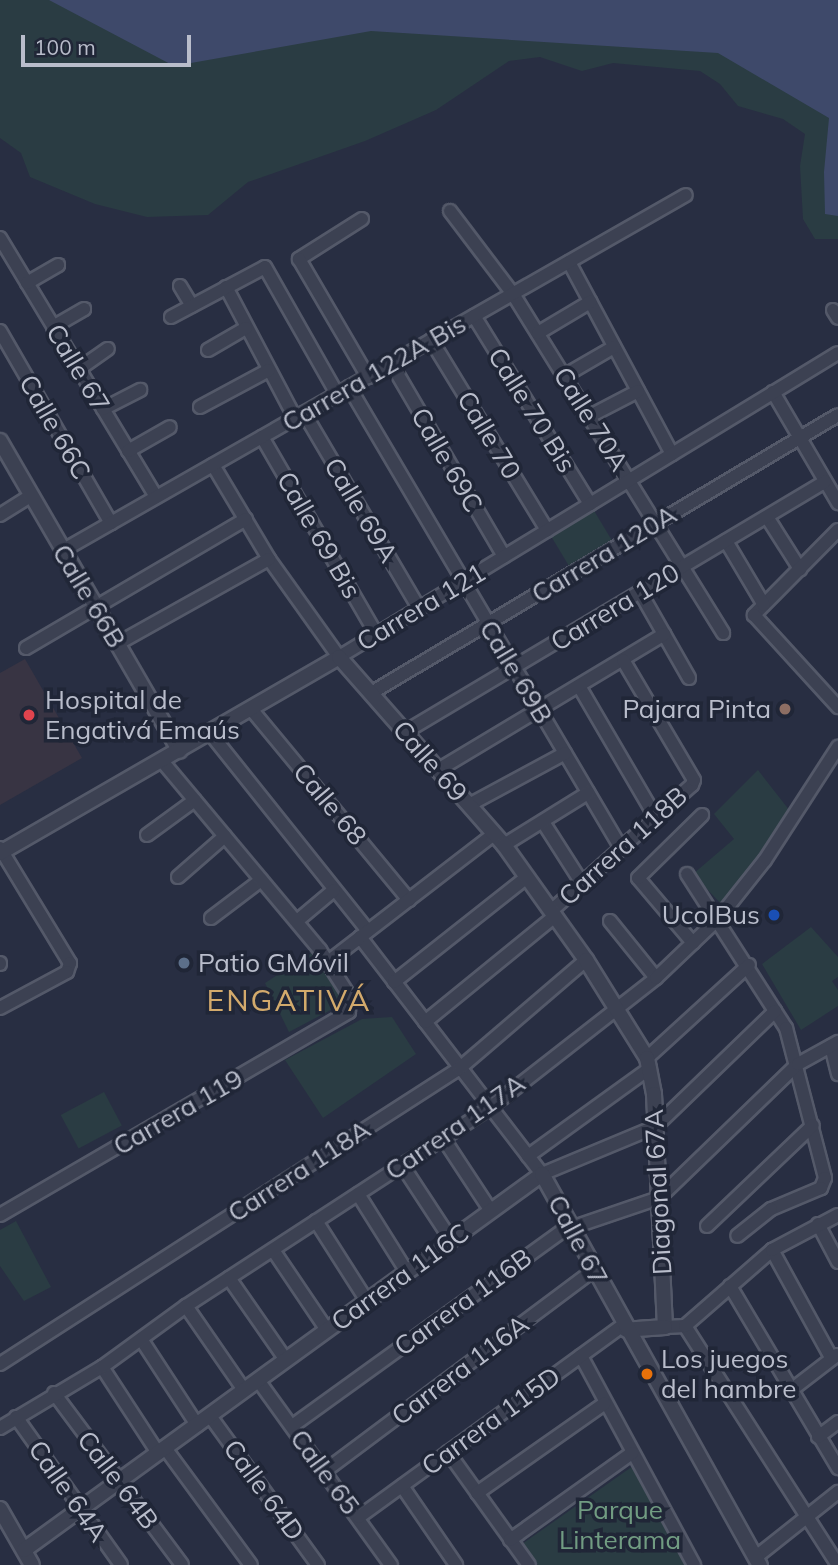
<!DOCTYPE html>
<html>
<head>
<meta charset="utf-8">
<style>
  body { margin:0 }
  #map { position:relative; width:838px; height:1565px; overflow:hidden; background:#282e42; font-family:Mulish,sans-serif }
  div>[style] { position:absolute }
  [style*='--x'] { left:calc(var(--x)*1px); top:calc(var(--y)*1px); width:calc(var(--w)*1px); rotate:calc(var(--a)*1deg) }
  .medical>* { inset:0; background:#383443 }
  .green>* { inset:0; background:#2a3c43; transform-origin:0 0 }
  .water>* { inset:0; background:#3e496a }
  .roads { filter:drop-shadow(2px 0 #545969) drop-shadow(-2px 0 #545969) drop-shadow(0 2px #545969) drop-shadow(0 -2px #545969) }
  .minor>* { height:12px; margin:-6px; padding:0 6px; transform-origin:6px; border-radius:6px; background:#3c4152 }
  .tertiary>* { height:14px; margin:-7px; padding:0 7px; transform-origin:7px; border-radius:7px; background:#3c4152 }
  .dots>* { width:19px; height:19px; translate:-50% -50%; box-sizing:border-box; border:4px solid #202637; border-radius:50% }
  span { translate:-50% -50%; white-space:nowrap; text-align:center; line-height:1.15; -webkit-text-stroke:7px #202637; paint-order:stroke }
  .street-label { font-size:26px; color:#b9bdcb }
  .poi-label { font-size:26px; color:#b9bdcb }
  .left { translate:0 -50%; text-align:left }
  .right { translate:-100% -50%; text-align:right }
  .park-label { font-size:26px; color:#719c82 }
  .quarter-label { font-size:30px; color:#d3aa6c; letter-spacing:2px }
  .scale { position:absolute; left:21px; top:35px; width:170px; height:32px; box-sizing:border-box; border:4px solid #b9bdcb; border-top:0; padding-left:9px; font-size:21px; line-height:24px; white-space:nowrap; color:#b9bdcb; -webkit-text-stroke:5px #202637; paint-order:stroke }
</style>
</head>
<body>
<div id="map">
  <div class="medical">
    <i style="clip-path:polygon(25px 659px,82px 758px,0 805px,0 673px)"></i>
  </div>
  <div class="green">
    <i style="clip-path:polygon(0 0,838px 0,838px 239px,815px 239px,803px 219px,800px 166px,805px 134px,783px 119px,738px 106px,720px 84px,700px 71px,613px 63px,582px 71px,540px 57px,509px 61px,436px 110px,365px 141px,248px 182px,208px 215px,147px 217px,95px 204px,30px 177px,21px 153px,0 138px)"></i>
    <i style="left:590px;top:504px;width:50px;height:50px;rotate:59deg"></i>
    <i style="clip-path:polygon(758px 770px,790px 811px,722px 905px,693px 874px,734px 839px,714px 814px)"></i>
    <i style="clip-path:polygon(811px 927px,838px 957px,838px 977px,832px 981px,838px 990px,838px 1006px,801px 1030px,762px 964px)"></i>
    <i style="clip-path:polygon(314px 951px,344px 1003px,289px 1032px,265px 983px)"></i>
    <i style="clip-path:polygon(392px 1017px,416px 1054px,323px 1118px,285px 1060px,362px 1019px)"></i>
    <i style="left:104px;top:1092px;width:38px;height:49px;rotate:62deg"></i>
    <i style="clip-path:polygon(16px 1221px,51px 1287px,24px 1301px,0 1266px,0 1230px)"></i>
    <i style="clip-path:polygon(633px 1466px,688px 1565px,535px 1565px,522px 1544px)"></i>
  </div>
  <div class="water">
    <i style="clip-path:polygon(49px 0,838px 0,838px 216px,825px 214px,824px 172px,829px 118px,718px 53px,371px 31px,174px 66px)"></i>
  </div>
  <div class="roads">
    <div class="minor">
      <i style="--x:450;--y:211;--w:104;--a:52.8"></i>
      <i style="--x:513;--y:294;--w:399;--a:58.2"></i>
      <i style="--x:362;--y:219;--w:75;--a:147.6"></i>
      <i style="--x:299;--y:259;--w:137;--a:59.7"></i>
      <i style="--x:0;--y:238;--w:302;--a:58.9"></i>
      <i style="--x:569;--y:262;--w:218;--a:61.8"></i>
      <i style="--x:27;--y:283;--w:36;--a:-30"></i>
      <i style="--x:180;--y:286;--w:23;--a:59"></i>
      <i style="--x:226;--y:287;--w:148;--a:62.2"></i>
      <i style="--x:833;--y:310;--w:9;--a:58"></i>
      <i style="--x:474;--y:316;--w:221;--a:58.3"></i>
      <i style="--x:171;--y:317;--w:106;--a:-28"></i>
      <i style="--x:265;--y:267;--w:146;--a:60.4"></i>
      <i style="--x:53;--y:327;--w:36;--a:-30"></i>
      <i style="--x:0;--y:331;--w:222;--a:60"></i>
      <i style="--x:538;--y:333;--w:61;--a:-30.8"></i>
      <i style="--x:431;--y:340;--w:223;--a:58.6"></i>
      <i style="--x:208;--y:350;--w:44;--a:-30.1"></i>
      <i style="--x:391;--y:363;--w:224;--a:59.7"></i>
      <i style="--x:79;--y:369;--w:35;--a:-35"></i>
      <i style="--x:564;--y:376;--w:58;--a:-30.1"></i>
      <i style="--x:349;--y:387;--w:535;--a:59.46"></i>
      <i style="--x:773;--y:392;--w:129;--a:59.6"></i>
      <i style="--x:200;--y:407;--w:78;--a:-28.2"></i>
      <i style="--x:103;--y:409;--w:42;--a:-27.2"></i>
      <i style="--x:304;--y:413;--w:226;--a:59.5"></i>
      <i style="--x:590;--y:416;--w:54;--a:-27.5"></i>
      <i style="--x:262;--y:437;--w:228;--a:59.9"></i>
      <i style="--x:128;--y:451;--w:48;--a:-29.7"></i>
      <i style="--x:213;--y:465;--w:109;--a:59.2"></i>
      <i style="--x:269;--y:559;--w:120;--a:54.5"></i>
      <i style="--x:339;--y:657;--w:584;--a:-31.35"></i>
      <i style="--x:0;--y:515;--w:36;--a:-32"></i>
      <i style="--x:767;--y:517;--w:62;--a:57.6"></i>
      <i style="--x:838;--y:530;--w:120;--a:134.7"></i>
      <i style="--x:754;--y:615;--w:125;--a:47.6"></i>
      <i style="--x:726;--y:541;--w:74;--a:59.3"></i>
      <i style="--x:62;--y:551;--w:718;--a:-29.71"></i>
      <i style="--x:640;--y:592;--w:99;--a:60.3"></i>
      <i style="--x:117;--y:644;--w:174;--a:-29.2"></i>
      <i style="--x:26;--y:648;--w:255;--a:-30.4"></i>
      <i style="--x:579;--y:686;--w:151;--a:59.7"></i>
      <i style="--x:371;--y:693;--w:543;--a:-30.76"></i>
      <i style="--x:251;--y:709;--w:248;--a:50.4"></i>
      <i style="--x:405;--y:732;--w:489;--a:-30.8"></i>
      <i style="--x:210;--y:733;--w:253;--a:51.4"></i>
      <i style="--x:438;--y:770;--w:264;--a:-31"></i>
      <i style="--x:469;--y:805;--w:109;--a:-28.4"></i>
      <i style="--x:543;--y:822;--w:72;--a:57.4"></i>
      <i style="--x:147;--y:835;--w:59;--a:-36.1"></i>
      <i style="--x:504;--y:845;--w:99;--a:-31.8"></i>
      <i style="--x:0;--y:848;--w:135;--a:58.7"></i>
      <i style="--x:70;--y:963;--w:9;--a:108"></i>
      <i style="--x:67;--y:972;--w:76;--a:151.8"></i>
      <i style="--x:687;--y:874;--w:183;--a:57.3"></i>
      <i style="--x:786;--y:1028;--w:155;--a:75.4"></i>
      <i style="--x:825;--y:1178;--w:11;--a:112"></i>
      <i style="--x:821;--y:1188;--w:54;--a:157.2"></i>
      <i style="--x:771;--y:1209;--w:43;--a:141.5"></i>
      <i style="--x:178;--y:877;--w:62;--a:-41.1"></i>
      <i style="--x:551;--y:911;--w:189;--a:-41.8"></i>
      <i style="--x:692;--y:785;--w:5;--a:-68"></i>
      <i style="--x:694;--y:780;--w:139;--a:-120.6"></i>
      <i style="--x:211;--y:918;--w:63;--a:-37.2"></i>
      <i style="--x:297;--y:921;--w:48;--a:-40"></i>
      <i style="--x:610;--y:921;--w:73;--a:51.1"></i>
      <i style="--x:360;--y:937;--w:299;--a:52.5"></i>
      <i style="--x:542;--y:1174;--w:122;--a:-22.6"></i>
      <i style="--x:655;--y:1127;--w:167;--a:-44"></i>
      <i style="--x:693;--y:943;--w:85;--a:-130.2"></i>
      <i style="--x:638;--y:878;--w:90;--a:-44.5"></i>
      <i style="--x:328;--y:962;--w:210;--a:-37.6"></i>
      <i style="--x:0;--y:963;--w:1;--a:90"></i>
      <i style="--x:394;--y:982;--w:169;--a:-38.3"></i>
      <i style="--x:425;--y:1022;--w:168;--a:-39.2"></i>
      <i style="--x:831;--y:1046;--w:29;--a:76"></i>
      <i style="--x:647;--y:1058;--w:138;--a:-42.4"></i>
      <i style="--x:443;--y:1138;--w:87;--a:56.7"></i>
      <i style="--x:528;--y:1156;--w:150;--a:-35.8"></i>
      <i style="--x:402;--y:1165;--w:90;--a:56.8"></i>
      <i style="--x:358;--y:1194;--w:92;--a:57.9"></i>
      <i style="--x:0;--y:1215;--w:404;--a:-30.2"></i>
      <i style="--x:349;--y:1012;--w:15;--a:-86"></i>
      <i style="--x:350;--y:997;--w:56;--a:-122.6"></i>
      <i style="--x:320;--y:950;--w:246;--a:-129.9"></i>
      <i style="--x:316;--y:1221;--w:95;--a:57.5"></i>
      <i style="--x:818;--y:1224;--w:43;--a:62.2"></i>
      <i style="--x:707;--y:1226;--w:146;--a:-43.6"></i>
      <i style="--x:273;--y:1250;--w:97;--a:56"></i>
      <i style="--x:772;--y:1250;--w:124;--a:61.2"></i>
      <i style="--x:229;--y:1278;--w:100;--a:55.2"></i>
      <i style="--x:730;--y:1286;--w:212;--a:59.3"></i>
      <i style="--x:186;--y:1306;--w:102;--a:55.4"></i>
      <i style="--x:685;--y:1326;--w:282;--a:57.4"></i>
      <i style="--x:665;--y:1327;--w:20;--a:-3"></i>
      <i style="--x:685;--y:1326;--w:116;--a:-41.1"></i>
      <i style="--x:772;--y:1250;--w:75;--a:-27.9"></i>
      <i style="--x:141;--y:1339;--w:103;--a:56.9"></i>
      <i style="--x:581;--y:1356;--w:238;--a:61.6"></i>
      <i style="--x:0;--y:1364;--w:547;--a:-32.76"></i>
      <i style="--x:460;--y:1068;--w:166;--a:-40.6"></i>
      <i style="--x:102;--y:1367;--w:103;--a:56.9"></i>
      <i style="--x:258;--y:1380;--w:228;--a:54.3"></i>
      <i style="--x:790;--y:1391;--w:59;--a:-37.5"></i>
      <i style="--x:54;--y:1393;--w:214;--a:53.3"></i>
      <i style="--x:210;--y:1416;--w:184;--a:54.1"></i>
      <i style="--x:16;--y:1417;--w:181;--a:54.6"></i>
      <i style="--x:292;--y:1426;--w:333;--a:-35.8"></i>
      <i style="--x:562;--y:1231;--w:102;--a:-18.8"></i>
      <i style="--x:659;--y:1198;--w:193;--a:-44"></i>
      <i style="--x:798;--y:1064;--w:46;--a:-28.8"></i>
      <i style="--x:0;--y:1428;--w:119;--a:-30.9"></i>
      <i style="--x:102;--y:1367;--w:104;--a:-36"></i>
      <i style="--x:186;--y:1306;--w:364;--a:-33.1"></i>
      <i style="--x:491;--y:1107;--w:209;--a:-38"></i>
      <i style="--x:656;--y:978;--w:86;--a:-43.6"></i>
      <i style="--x:718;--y:919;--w:75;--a:-51.5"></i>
      <i style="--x:765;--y:860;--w:135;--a:-57.1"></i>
      <i style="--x:818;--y:1437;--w:25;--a:-37"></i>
      <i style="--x:165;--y:1448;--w:145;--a:53.7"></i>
      <i style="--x:448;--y:1452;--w:139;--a:54.4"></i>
      <i style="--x:325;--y:1471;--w:336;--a:-36.8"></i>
      <i style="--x:402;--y:1486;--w:96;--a:55.6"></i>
      <i style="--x:477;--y:1493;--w:156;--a:-35.1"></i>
      <i style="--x:359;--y:1517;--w:326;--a:-36"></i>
      <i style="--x:510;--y:1540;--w:150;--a:-35.5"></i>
      <i style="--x:756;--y:1557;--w:105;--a:-38.4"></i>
    </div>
    <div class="tertiary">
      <i style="--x:0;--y:441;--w:358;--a:59.9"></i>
      <i style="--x:0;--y:853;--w:392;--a:-30"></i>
      <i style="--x:339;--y:657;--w:250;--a:48.7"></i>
      <i style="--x:504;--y:845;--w:141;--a:54.5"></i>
      <i style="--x:586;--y:960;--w:115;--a:58.1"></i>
      <i style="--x:647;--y:1058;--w:37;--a:79"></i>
      <i style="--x:654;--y:1094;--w:233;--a:87.3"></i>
      <i style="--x:665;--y:1327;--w:39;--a:176"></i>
      <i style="--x:0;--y:1509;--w:64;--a:60.3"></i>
      <i style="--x:24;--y:1550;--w:640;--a:-35.97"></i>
      <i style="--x:542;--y:1174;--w:448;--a:60.9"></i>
    </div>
  </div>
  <div class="dots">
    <i style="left:785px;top:709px;background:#8d6e63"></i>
    <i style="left:29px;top:715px;background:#e0444e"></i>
    <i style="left:774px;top:915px;background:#1a4fb4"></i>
    <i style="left:184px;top:963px;background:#5c6f8a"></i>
    <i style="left:647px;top:1374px;background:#e8710a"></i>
  </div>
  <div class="street-label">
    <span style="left:78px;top:368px;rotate:59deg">Calle 67</span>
    <span style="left:374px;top:373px;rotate:-30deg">Carrera 122A Bis</span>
    <span style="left:532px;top:410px;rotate:58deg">Calle 70 Bis</span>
    <span style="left:591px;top:419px;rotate:58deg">Calle 70A</span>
    <span style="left:55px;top:427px;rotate:60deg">Calle 66C</span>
    <span style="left:489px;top:435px;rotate:59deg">Calle 70</span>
    <span style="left:447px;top:460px;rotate:60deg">Calle 69C</span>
    <span style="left:361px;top:510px;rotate:59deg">Calle 69A</span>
    <span style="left:319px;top:535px;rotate:60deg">Calle 69 Bis</span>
    <span style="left:604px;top:554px;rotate:-31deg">Carrera 120A</span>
    <span style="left:89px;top:596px;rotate:59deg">Calle 66B</span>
    <span style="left:421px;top:607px;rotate:-31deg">Carrera 121</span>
    <span style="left:615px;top:607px;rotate:-31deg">Carrera 120</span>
    <span style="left:516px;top:672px;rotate:59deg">Calle 69B</span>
    <span style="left:430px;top:761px;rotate:49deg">Calle 69</span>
    <span style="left:330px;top:804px;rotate:50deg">Calle 68</span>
    <span style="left:623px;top:846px;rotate:-42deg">Carrera 118B</span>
    <span style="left:178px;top:1112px;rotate:-30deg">Carrera 119</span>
    <span style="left:455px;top:1127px;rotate:-35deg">Carrera 117A</span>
    <span style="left:299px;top:1171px;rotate:-33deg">Carrera 118A</span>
    <span style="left:658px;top:1192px;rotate:-93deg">Diagonal 67A</span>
    <span style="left:578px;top:1240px;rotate:62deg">Calle 67</span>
    <span style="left:400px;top:1277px;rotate:-36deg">Carrera 116C</span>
    <span style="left:463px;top:1302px;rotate:-36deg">Carrera 116B</span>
    <span style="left:460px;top:1370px;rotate:-37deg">Carrera 116A</span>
    <span style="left:491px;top:1421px;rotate:-36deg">Carrera 115D</span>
    <span style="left:325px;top:1472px;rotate:54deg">Calle 65</span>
    <span style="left:118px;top:1480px;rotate:53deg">Calle 64B</span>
    <span style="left:264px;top:1490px;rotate:54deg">Calle 64D</span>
    <span style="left:68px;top:1491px;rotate:55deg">Calle 64A</span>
  </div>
  <div class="poi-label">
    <span class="left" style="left:45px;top:715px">Hospital de<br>Engativá Emaús</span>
    <span class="right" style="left:771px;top:709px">Pajara Pinta</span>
    <span class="right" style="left:760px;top:915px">UcolBus</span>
    <span class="left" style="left:198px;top:963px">Patio GMóvil</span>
    <span class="left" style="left:661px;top:1374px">Los juegos<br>del hambre</span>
  </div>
  <div class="park-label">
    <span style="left:620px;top:1525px">Parque<br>Linterama</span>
  </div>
  <div class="quarter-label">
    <span style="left:289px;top:1000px">ENGATIVÁ</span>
  </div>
  <div class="scale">100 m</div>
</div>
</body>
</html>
